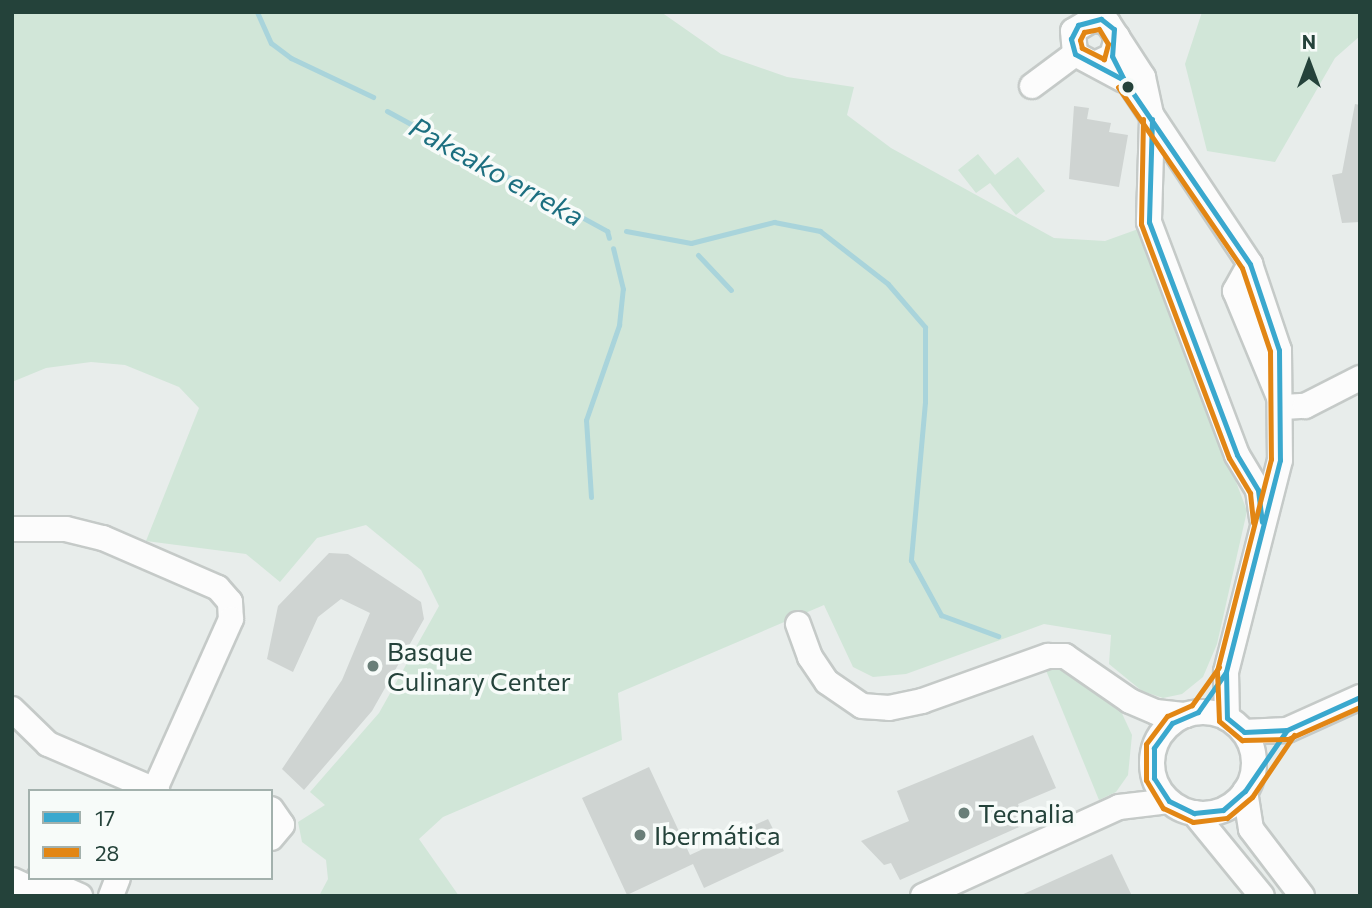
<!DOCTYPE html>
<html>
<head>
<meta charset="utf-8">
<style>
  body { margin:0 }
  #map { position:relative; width:1372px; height:908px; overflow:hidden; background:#e8edeb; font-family:Commissioner,sans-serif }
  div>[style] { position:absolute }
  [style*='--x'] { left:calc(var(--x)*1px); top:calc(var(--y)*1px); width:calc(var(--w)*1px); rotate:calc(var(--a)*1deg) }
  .green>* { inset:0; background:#d1e6d8 }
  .stream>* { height:5px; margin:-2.5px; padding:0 2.5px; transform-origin:2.5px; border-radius:2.5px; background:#a9d4db }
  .building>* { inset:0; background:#cfd4d2 }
  .roads { filter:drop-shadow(2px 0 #c5cac8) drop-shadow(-2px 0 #c5cac8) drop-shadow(0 2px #c5cac8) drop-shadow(0 -2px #c5cac8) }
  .minor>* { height:24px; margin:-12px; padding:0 12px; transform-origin:12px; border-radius:12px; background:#fcfcfc }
  .minor>.ring { margin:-12px; padding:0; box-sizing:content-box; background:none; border:24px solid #fcfcfc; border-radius:50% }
  .bus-1>* { height:5px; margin:-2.5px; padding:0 2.5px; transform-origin:2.5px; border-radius:2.5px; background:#3aa8ce }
  .bus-2>* { height:5px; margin:-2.5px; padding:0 2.5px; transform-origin:2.5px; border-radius:2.5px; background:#e28614 }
  .dots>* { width:19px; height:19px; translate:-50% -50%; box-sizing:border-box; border:4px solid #f7fbf9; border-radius:50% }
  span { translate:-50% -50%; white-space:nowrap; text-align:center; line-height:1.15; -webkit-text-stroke:7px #f7fbf9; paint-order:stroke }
  .poi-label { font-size:26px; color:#24423a }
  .left { translate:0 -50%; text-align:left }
  .water-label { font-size:28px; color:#1c6f80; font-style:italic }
  .frame { position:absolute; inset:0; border:14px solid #24423a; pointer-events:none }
  .legend { position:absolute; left:28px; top:789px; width:245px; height:91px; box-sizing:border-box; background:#f7fbf9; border:2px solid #a3b1ad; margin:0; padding:9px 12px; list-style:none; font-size:21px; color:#24423a }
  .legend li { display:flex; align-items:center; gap:14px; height:35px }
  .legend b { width:35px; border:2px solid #a3b1ad }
  .north { position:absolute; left:1274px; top:28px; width:70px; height:70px; -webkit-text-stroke:5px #f7fbf9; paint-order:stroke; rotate:0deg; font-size:19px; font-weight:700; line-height:28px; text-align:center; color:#24423a }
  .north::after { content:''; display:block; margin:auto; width:24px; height:32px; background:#24423a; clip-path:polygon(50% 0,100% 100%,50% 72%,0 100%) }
</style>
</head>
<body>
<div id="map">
  <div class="green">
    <i style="clip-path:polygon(12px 12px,661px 12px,721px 54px,787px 77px,854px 87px,847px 115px,891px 148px,1054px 238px,1105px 241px,1141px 228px,1247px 511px,1217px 644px,1203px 677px,1182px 694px,1163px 698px,1142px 691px,1109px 664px,1111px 635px,1044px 624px,906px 674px,873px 677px,853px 667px,824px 605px,618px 693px,622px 740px,443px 817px,419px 839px,459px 896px,319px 896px,328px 879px,326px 860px,302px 842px,298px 822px,325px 805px,310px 792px,379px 713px,439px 606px,421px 570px,366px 525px,317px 538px,280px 582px,246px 554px,146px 541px,199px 408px,179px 387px,125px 365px,91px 362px,46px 368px,12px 382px)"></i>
    <i style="clip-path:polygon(1202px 12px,1360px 12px,1360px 36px,1335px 58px,1275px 162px,1207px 151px,1185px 64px)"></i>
    <i style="clip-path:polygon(978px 154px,995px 175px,1018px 157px,1045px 191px,1016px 215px,990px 183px,976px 193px,958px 170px)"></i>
    <i style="clip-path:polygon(1057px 665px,1119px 707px,1132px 735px,1128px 775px,1116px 792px,1099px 800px,1045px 668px)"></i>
  </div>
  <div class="stream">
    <i style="--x:257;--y:12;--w:34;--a:66"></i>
    <i style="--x:271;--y:43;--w:25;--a:37"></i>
    <i style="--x:291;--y:58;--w:91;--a:25.4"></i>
    <i style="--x:387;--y:111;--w:251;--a:28.6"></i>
    <i style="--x:607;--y:231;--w:7;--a:74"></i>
    <i style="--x:626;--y:231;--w:66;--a:10.5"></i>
    <i style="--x:691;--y:243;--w:86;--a:-14.2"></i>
    <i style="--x:774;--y:222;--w:47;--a:11.1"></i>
    <i style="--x:820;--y:231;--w:86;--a:37.9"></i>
    <i style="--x:888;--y:284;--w:57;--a:49.3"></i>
    <i style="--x:925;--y:327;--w:75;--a:90"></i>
    <i style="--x:925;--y:402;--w:159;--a:95.1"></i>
    <i style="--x:911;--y:560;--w:63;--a:61.4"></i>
    <i style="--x:941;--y:615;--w:61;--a:20.2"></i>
    <i style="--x:698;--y:255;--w:48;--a:46.7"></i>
    <i style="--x:591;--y:497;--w:77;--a:-93.7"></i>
    <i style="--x:586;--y:420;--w:101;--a:-70.8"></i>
    <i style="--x:619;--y:325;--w:36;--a:-84"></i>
    <i style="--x:623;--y:289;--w:42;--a:-103.7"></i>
  </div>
  <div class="building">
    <i style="clip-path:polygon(1355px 104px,1360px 105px,1360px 222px,1342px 223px,1332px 175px,1342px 173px)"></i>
    <i style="clip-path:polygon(1074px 106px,1089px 108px,1087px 119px,1111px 123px,1109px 132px,1128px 135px,1119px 187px,1069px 179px)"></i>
    <i style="clip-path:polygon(329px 553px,348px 554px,421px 602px,424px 619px,372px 711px,304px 790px,282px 769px,342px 680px,370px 613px,341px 599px,318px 617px,293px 672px,267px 659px,278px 606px)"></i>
    <i style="clip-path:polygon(1033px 735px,1056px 788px,1018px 804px,1026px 824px,900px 880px,891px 863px,884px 865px,861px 841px,909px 821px,897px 791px)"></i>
    <i style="clip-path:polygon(649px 767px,690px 855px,768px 819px,784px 851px,704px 888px,693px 864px,627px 895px,582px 798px)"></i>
    <i style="clip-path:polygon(1112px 854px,1132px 896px,1019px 896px)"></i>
  </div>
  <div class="roads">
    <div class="minor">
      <i style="--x:1117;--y:37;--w:48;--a:57"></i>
      <i style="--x:1143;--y:77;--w:43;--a:77.9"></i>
      <i style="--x:1152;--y:119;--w:103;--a:91.7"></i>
      <i style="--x:1149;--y:222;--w:249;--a:69.3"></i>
      <i style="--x:1237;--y:455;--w:41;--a:59"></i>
      <i style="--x:1258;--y:490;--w:28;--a:82"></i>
      <i style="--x:1112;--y:56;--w:250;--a:56.4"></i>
      <i style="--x:1250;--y:264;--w:91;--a:71.4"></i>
      <i style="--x:1279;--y:350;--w:110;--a:89.5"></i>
      <i style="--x:1280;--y:460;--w:219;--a:104.3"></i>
      <i style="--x:1226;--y:672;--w:46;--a:88.8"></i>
      <i style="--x:1095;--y:64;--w:19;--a:-25"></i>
      <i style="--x:1112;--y:56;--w:20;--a:-75"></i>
      <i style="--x:1117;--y:37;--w:17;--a:-123"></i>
      <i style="--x:1108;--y:23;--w:16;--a:-165"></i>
      <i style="--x:1093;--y:19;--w:23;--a:149"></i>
      <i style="--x:1073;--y:31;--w:23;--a:85"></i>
      <i style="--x:1075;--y:54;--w:55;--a:28"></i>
      <i style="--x:1032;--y:86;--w:54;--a:-36.7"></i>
      <i style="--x:1250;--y:264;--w:31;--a:119"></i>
      <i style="--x:1235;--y:291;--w:126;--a:67.5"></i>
      <i style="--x:1283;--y:407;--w:22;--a:-3"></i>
      <i style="--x:1305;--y:406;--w:62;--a:-27"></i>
      <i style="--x:12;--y:529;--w:54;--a:0"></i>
      <i style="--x:66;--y:529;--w:38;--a:14"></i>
      <i style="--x:103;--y:538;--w:125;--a:23.5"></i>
      <i style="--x:218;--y:588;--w:18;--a:49"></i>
      <i style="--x:230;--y:602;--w:17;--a:87"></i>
      <i style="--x:231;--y:619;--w:188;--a:114.1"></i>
      <i style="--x:798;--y:624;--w:35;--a:70"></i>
      <i style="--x:810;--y:657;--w:30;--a:56"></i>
      <i style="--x:827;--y:682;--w:42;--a:34.4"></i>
      <i style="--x:862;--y:706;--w:27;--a:4"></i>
      <i style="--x:889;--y:708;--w:34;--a:-12"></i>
      <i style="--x:922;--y:701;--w:134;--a:-19.7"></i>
      <i style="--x:1048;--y:656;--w:17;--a:0"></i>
      <i style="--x:1065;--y:656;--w:79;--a:34.7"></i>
      <i style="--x:1130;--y:701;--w:28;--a:23"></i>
      <i style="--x:1156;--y:712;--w:30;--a:6"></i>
      <i style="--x:12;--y:709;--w:50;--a:44.2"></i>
      <i style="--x:48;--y:744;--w:119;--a:23.3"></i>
      <i class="ring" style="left:1152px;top:712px;width:78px;height:78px"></i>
      <i style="--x:1244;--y:732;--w:43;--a:-2.7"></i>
      <i style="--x:1287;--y:730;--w:80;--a:-24.3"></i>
      <i style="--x:1245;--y:791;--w:38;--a:81"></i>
      <i style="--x:1251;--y:829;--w:84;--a:52.7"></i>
      <i style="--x:271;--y:809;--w:19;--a:55"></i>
      <i style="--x:282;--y:825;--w:17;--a:130"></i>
      <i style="--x:1194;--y:813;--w:107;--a:50.7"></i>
      <i style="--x:39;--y:878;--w:45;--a:23.7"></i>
      <i style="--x:12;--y:880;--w:38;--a:25"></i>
      <i style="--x:111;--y:896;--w:19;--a:-69"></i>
      <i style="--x:923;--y:896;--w:215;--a:-24.4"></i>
      <i style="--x:1119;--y:807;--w:50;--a:-6.8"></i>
    </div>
  </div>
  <div class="bus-1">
    <i style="--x:1101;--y:19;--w:16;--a:38"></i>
    <i style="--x:1114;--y:29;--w:27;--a:94"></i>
    <i style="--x:1112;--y:56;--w:27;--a:63"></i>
    <i style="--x:1124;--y:80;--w:55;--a:-152"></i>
    <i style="--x:1075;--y:54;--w:16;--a:-105"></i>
    <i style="--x:1071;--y:39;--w:16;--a:-63"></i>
    <i style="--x:1078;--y:25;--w:24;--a:-15"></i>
    <i style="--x:1124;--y:80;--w:223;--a:55.6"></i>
    <i style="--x:1250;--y:264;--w:91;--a:71.4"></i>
    <i style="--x:1279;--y:350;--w:110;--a:89.5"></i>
    <i style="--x:1280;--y:460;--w:219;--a:104.3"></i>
    <i style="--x:1226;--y:672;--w:46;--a:88.8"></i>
    <i style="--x:1227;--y:718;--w:22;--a:39"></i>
    <i style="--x:1244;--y:732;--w:43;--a:-2.7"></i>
    <i style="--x:1287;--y:730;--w:80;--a:-24.3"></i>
    <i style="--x:1152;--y:119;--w:103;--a:91.7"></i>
    <i style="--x:1149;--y:222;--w:249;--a:69.3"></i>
    <i style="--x:1237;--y:455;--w:41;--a:59"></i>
    <i style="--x:1258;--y:490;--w:32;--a:83"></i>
    <i style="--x:1226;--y:672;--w:49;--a:125"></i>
    <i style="--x:1198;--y:712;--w:28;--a:157"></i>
    <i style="--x:1172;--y:723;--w:31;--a:126"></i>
    <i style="--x:1154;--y:748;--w:30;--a:90"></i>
    <i style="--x:1154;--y:778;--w:27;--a:57"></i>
    <i style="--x:1169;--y:801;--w:28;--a:26"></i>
    <i style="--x:1194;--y:813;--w:29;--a:-6"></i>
    <i style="--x:1223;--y:810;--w:29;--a:-41"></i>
    <i style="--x:1245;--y:791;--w:74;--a:-55.5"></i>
  </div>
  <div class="bus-2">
    <i style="--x:1099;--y:29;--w:17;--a:59"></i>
    <i style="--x:1108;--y:44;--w:16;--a:105"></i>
    <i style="--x:1104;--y:59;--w:25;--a:-153"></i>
    <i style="--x:1082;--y:48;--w:8;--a:-104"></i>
    <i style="--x:1080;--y:40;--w:9;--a:-63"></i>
    <i style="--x:1084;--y:32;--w:15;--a:-11"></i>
    <i style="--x:1118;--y:87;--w:219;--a:55.6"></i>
    <i style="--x:1242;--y:268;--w:88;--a:71.4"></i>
    <i style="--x:1270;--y:351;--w:108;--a:89.5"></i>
    <i style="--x:1271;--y:459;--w:219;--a:104.3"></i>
    <i style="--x:1217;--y:671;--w:50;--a:87.7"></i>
    <i style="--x:1219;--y:721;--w:30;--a:40"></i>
    <i style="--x:1242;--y:740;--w:46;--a:-1.2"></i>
    <i style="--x:1288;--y:739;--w:79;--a:-24"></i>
    <i style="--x:1143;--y:119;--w:105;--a:91.1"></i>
    <i style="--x:1141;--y:224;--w:250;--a:69.4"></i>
    <i style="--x:1229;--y:458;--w:41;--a:59"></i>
    <i style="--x:1250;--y:493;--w:30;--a:84"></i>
    <i style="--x:1219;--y:667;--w:47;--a:125.4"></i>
    <i style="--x:1192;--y:705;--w:27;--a:156"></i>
    <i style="--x:1167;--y:716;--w:35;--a:127"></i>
    <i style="--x:1146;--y:744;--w:36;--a:90"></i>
    <i style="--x:1146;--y:780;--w:33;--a:59"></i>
    <i style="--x:1163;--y:808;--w:33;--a:25"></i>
    <i style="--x:1193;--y:822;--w:34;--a:-7"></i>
    <i style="--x:1227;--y:818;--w:33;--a:-40"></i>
    <i style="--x:1252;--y:797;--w:75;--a:-55.9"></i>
  </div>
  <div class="dots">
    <i style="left:1128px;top:87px;background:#24423a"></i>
    <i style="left:373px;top:666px;background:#697e78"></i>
    <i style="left:964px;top:813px;background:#697e78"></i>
    <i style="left:640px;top:835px;background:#697e78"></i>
  </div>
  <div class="poi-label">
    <span class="left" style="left:387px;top:666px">Basque<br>Culinary Center</span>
    <span class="left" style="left:978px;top:813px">Tecnalia</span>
    <span class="left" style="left:654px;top:835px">Ibermática</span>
  </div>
  <div class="water-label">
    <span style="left:497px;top:171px;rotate:29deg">Pakeako erreka</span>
  </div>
  <div class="frame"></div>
  <ul class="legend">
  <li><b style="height:9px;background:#3aa8ce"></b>17</li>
  <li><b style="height:9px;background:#e28614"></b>28</li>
  </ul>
  <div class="north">N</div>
</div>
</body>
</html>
